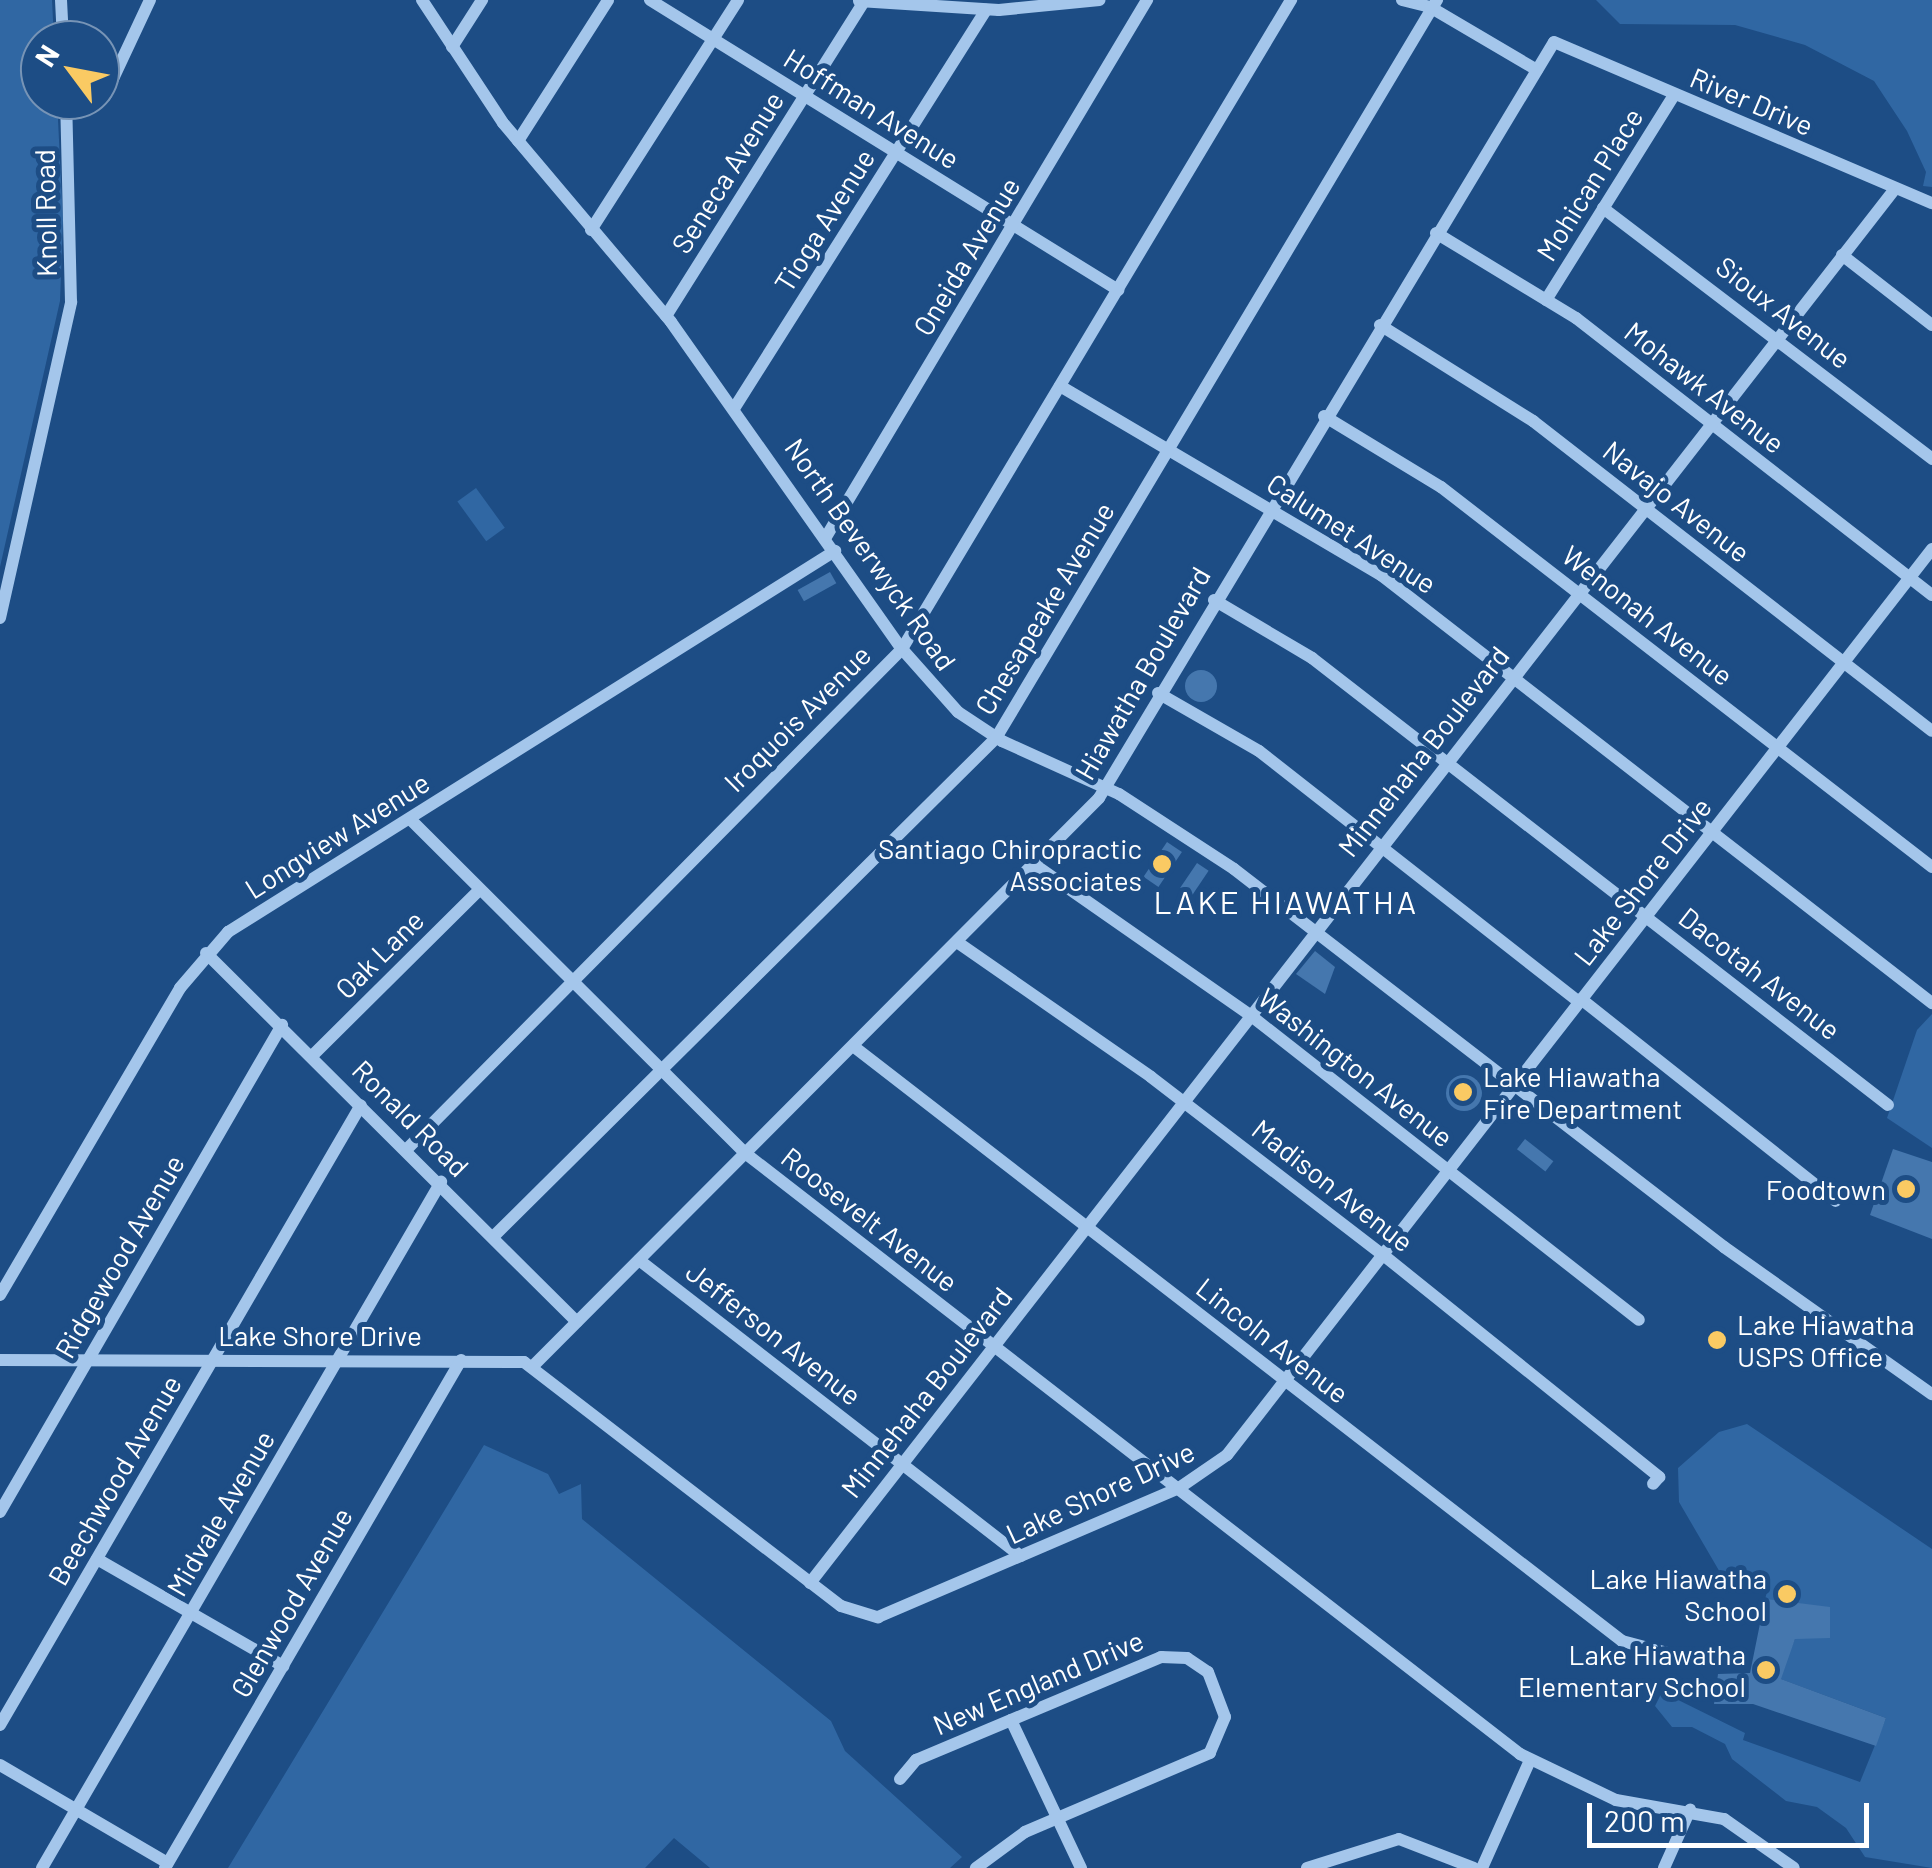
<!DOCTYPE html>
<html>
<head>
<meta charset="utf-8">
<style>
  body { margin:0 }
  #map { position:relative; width:1932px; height:1868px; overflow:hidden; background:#1d4d85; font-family:Barlow,sans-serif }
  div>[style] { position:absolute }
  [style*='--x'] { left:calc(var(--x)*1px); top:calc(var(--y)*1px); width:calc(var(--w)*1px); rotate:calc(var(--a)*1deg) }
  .green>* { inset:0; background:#3067a3; transform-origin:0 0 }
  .building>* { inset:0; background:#4577ae; transform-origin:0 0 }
  .round { border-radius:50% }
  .minor>* { height:12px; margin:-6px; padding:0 6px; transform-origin:6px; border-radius:6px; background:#a4c6eb }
  .dots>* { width:28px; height:28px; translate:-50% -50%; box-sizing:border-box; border:5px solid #1d4d85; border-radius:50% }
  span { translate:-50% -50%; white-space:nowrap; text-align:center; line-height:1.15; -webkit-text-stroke:10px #1d4d85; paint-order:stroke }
  .street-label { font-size:28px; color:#fff }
  .poi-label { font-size:28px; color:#fff }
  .right { translate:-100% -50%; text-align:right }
  .left { translate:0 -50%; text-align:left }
  .quarter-label { font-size:32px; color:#fff; letter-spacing:2.5px }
  .north { position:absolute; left:20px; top:20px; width:100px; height:100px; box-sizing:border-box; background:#1d4d85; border:2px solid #7794b6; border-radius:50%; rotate:302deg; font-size:28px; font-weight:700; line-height:40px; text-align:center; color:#fff }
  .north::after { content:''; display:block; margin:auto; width:35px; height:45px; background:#faca63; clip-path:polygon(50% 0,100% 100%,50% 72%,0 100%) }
  .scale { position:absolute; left:1587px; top:1803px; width:282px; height:45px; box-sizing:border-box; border:5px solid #fff; border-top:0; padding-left:12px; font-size:30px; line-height:35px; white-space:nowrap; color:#fff; -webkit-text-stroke:8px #1d4d85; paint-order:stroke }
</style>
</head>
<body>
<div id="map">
  <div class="green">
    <i style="clip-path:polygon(0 0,52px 0,54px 40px,40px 40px,40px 100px,57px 100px,63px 220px,60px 301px,0 567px)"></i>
    <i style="clip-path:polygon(1596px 0,1932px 0,1932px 187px,1923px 186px,1926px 172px,1907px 131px,1874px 81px,1805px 45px,1735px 25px,1620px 24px)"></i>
    <i style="left:476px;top:488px;width:49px;height:23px;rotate:54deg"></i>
    <i style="clip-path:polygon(1932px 1014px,1932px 1148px,1887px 1118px,1917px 1030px)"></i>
    <i style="clip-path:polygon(1747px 1424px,1932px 1549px,1932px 1868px,1865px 1857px,1846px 1828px,1817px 1807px,1786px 1801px,1732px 1759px,1725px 1744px,1692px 1727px,1672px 1727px,1655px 1706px,1662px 1692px,1745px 1733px,1743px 1740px,1860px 1782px,1886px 1718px,1778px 1678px,1795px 1639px,1790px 1608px,1765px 1599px,1770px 1582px,1721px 1574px,1679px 1502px,1678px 1468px,1719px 1432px)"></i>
    <i style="clip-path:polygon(484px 1445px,548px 1474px,559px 1494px,581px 1484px,582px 1519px,831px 1721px,845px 1751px,962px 1857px,950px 1868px,710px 1868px,674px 1838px,645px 1868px,228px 1868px)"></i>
  </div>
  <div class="building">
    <i style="left:830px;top:572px;width:13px;height:37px;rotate:61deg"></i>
    <i class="round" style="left:1185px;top:670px;width:32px;height:32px"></i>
    <i style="left:1167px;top:842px;width:18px;height:42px;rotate:34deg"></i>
    <i style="left:1197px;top:863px;width:14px;height:30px;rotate:34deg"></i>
    <i style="clip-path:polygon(1315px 951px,1335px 967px,1325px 994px,1296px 974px)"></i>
    <i class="round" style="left:1446px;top:1075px;width:36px;height:36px"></i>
    <i style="left:1525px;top:1139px;width:36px;height:13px;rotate:38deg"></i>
    <i style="clip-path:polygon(1893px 1149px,1932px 1162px,1932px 1239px,1870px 1215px)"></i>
    <i style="clip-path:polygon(1765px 1599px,1830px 1607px,1830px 1638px,1795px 1639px,1781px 1679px,1886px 1718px,1876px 1746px,1753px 1704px,1714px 1704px,1718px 1674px,1750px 1673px)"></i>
  </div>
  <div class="minor">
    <i style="--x:61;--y:0;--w:40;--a:87.1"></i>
    <i style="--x:422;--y:0;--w:147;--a:56.6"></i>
    <i style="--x:503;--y:123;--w:260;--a:49.8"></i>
    <i style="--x:671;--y:322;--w:400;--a:54.8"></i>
    <i style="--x:902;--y:649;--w:84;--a:48.4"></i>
    <i style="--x:958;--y:712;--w:53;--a:33.4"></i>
    <i style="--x:1002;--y:741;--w:128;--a:24.4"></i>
    <i style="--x:1119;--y:794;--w:137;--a:33.1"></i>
    <i style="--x:1234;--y:869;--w:619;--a:37.65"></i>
    <i style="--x:1724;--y:1247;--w:255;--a:35.3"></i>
    <i style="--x:650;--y:0;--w:551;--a:31.78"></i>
    <i style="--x:1402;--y:0;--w:29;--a:14"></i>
    <i style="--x:1430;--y:7;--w:124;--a:30.5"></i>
    <i style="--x:859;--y:1;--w:140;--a:3.7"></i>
    <i style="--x:999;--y:10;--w:101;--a:-5.7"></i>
    <i style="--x:452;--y:47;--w:56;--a:-57.4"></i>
    <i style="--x:66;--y:107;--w:41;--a:-15.8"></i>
    <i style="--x:105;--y:96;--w:106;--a:-64.9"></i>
    <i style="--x:518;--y:141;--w:167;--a:-57.4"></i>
    <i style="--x:1603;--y:208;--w:414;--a:37.3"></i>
    <i style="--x:591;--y:230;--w:273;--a:-57.4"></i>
    <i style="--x:1436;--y:233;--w:164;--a:31.3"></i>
    <i style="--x:1576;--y:318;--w:451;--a:37.9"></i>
    <i style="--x:1842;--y:255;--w:114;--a:37.9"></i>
    <i style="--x:1546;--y:300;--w:242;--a:-58"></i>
    <i style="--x:666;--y:316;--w:370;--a:-57.8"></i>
    <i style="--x:1380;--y:325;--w:181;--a:32.1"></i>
    <i style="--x:1533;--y:421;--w:505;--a:37.85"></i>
    <i style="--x:1060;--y:386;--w:373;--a:30.5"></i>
    <i style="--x:1381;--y:575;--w:698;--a:37.84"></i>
    <i style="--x:735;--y:407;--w:470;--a:-57.7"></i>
    <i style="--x:1324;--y:416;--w:137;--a:31.3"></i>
    <i style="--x:1441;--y:487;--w:621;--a:37.74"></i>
    <i style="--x:826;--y:537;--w:626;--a:-59.13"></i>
    <i style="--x:1214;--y:600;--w:114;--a:30.6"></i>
    <i style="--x:1312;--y:658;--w:729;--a:37.81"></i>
    <i style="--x:0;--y:618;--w:324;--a:-77.3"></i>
    <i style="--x:71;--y:302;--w:202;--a:-91.4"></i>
    <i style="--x:1158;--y:693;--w:116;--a:29.9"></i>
    <i style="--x:1259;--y:751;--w:407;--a:38.1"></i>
    <i style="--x:410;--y:819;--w:473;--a:44.9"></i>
    <i style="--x:745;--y:1153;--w:981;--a:37.79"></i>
    <i style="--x:1520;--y:1754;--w:106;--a:25.6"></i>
    <i style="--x:1616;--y:1800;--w:110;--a:10"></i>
    <i style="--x:1724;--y:1819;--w:85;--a:35"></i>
    <i style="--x:1035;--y:865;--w:262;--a:34.9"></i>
    <i style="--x:1250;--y:1015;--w:494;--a:38.1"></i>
    <i style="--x:957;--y:942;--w:236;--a:34.8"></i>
    <i style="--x:1151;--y:1077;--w:291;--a:37.5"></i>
    <i style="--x:1382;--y:1254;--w:356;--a:38.8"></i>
    <i style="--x:1659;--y:1477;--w:9;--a:131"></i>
    <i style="--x:206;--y:953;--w:523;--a:44.85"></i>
    <i style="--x:1581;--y:999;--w:325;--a:38.4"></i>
    <i style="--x:853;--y:1046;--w:972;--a:37.73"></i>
    <i style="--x:1622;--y:1641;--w:51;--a:14.9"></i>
    <i style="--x:313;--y:1055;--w:235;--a:-44.8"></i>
    <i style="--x:407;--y:1149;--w:704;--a:-45.29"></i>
    <i style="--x:902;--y:649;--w:757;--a:-59.06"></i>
    <i style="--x:493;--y:1237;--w:709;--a:-44.77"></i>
    <i style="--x:996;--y:738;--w:860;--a:-59.14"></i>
    <i style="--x:639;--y:1260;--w:483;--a:37.8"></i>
    <i style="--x:0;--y:1295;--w:356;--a:-59.6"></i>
    <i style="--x:180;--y:988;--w:74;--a:-49.4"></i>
    <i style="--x:228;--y:932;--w:717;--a:-32.12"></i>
    <i style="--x:0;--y:1360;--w:524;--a:0.22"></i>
    <i style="--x:524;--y:1362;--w:400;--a:37.6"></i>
    <i style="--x:841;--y:1606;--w:39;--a:17"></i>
    <i style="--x:878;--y:1617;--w:327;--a:-23.2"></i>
    <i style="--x:1179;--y:1488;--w:58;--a:-34.5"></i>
    <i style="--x:1227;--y:1455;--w:1148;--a:-52.11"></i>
    <i style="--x:533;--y:1366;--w:802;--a:-45.1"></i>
    <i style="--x:1099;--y:798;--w:882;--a:-58.96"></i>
    <i style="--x:1554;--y:42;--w:411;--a:23.1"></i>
    <i style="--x:0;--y:1512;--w:563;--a:-59.93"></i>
    <i style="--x:97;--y:1559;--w:215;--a:29.9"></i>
    <i style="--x:810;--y:1583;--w:1765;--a:-52.11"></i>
    <i style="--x:1011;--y:1720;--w:164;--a:64.7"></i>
    <i style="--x:0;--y:1725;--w:717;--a:-59.79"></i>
    <i style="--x:0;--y:1765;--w:194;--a:30.3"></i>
    <i style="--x:900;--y:1779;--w:25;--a:-50"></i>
    <i style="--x:916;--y:1760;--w:266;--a:-22.8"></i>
    <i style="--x:1161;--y:1657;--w:26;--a:2"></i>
    <i style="--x:1187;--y:1658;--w:25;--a:34"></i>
    <i style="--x:1208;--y:1672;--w:48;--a:69.3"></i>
    <i style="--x:1225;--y:1717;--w:39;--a:113"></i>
    <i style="--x:1210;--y:1753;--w:201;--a:156.9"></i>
    <i style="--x:1025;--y:1832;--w:61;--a:143.7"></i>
    <i style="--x:42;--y:1868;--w:794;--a:-59.82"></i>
    <i style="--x:165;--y:1868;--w:588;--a:-59.77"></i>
    <i style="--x:1307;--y:1868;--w:96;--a:-17.5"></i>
    <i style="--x:1399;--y:1839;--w:80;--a:21.1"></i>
    <i style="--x:1482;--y:1868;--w:118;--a:-66"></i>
    <i style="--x:1664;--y:1868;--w:64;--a:-65.9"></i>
  </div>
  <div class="dots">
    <i style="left:1162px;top:864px;background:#faca63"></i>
    <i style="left:1463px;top:1092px;background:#faca63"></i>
    <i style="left:1906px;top:1189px;background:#faca63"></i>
    <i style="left:1717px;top:1340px;background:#faca63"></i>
    <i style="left:1787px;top:1594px;background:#faca63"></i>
    <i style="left:1766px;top:1670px;background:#faca63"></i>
  </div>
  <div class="street-label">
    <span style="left:1752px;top:101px;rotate:23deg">River Drive</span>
    <span style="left:872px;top:108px;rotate:32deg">Hoffman Avenue</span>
    <span style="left:727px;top:172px;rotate:-58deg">Seneca Avenue</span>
    <span style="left:1589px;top:184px;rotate:-58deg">Mohican Place</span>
    <span style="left:45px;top:213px;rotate:-91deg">Knoll Road</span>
    <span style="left:824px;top:220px;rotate:-58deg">Tioga Avenue</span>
    <span style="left:966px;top:256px;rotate:-59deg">Oneida Avenue</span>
    <span style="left:1784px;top:312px;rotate:38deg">Sioux Avenue</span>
    <span style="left:1705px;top:387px;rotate:38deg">Mohawk Avenue</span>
    <span style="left:1677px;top:501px;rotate:38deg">Navajo Avenue</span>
    <span style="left:1352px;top:533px;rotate:33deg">Calumet Avenue</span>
    <span style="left:871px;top:554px;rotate:55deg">North Beverwyck Road</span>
    <span style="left:1044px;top:608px;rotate:-59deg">Chesapeake Avenue</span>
    <span style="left:1648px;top:615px;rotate:38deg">Wenonah Avenue</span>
    <span style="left:1142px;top:673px;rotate:-60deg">Hiawatha Boulevard</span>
    <span style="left:797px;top:718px;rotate:-45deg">Iroquois Avenue</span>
    <span style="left:1423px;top:751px;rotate:-52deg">Minnehaha Boulevard</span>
    <span style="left:337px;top:835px;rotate:-32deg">Longview Avenue</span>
    <span style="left:1642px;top:881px;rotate:-52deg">Lake Shore Drive</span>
    <span style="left:379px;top:954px;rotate:-45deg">Oak Lane</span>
    <span style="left:1760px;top:973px;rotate:38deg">Dacotah Avenue</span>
    <span style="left:1356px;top:1067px;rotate:38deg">Washington Avenue</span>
    <span style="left:411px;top:1118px;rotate:45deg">Ronald Road</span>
    <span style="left:1333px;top:1185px;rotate:38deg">Madison Avenue</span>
    <span style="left:870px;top:1219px;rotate:38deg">Roosevelt Avenue</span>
    <span style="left:119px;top:1256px;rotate:-60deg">Ridgewood Avenue</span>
    <span style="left:774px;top:1333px;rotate:38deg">Jefferson Avenue</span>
    <span style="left:320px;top:1335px">Lake Shore Drive</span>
    <span style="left:1273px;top:1340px;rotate:38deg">Lincoln Avenue</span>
    <span style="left:926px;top:1392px;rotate:-52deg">Minnehaha Boulevard</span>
    <span style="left:114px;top:1480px;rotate:-60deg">Beechwood Avenue</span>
    <span style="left:1100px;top:1492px;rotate:-25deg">Lake Shore Drive</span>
    <span style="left:220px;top:1513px;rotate:-60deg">Midvale Avenue</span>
    <span style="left:291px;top:1602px;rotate:-60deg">Glenwood Avenue</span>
    <span style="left:1038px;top:1682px;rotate:-23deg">New England Drive</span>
  </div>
  <div class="poi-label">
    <span class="right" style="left:1142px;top:864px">Santiago Chiropractic<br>Associates</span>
    <span class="left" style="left:1483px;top:1092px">Lake Hiawatha<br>Fire Department</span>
    <span class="right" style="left:1886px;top:1189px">Foodtown</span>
    <span class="left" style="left:1737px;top:1340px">Lake Hiawatha<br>USPS Office</span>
    <span class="right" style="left:1767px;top:1594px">Lake Hiawatha<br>School</span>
    <span class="right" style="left:1746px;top:1670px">Lake Hiawatha<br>Elementary School</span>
  </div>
  <div class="quarter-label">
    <span style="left:1286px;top:901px">LAKE HIAWATHA</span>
  </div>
  <div class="north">N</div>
  <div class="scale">200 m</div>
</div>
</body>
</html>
